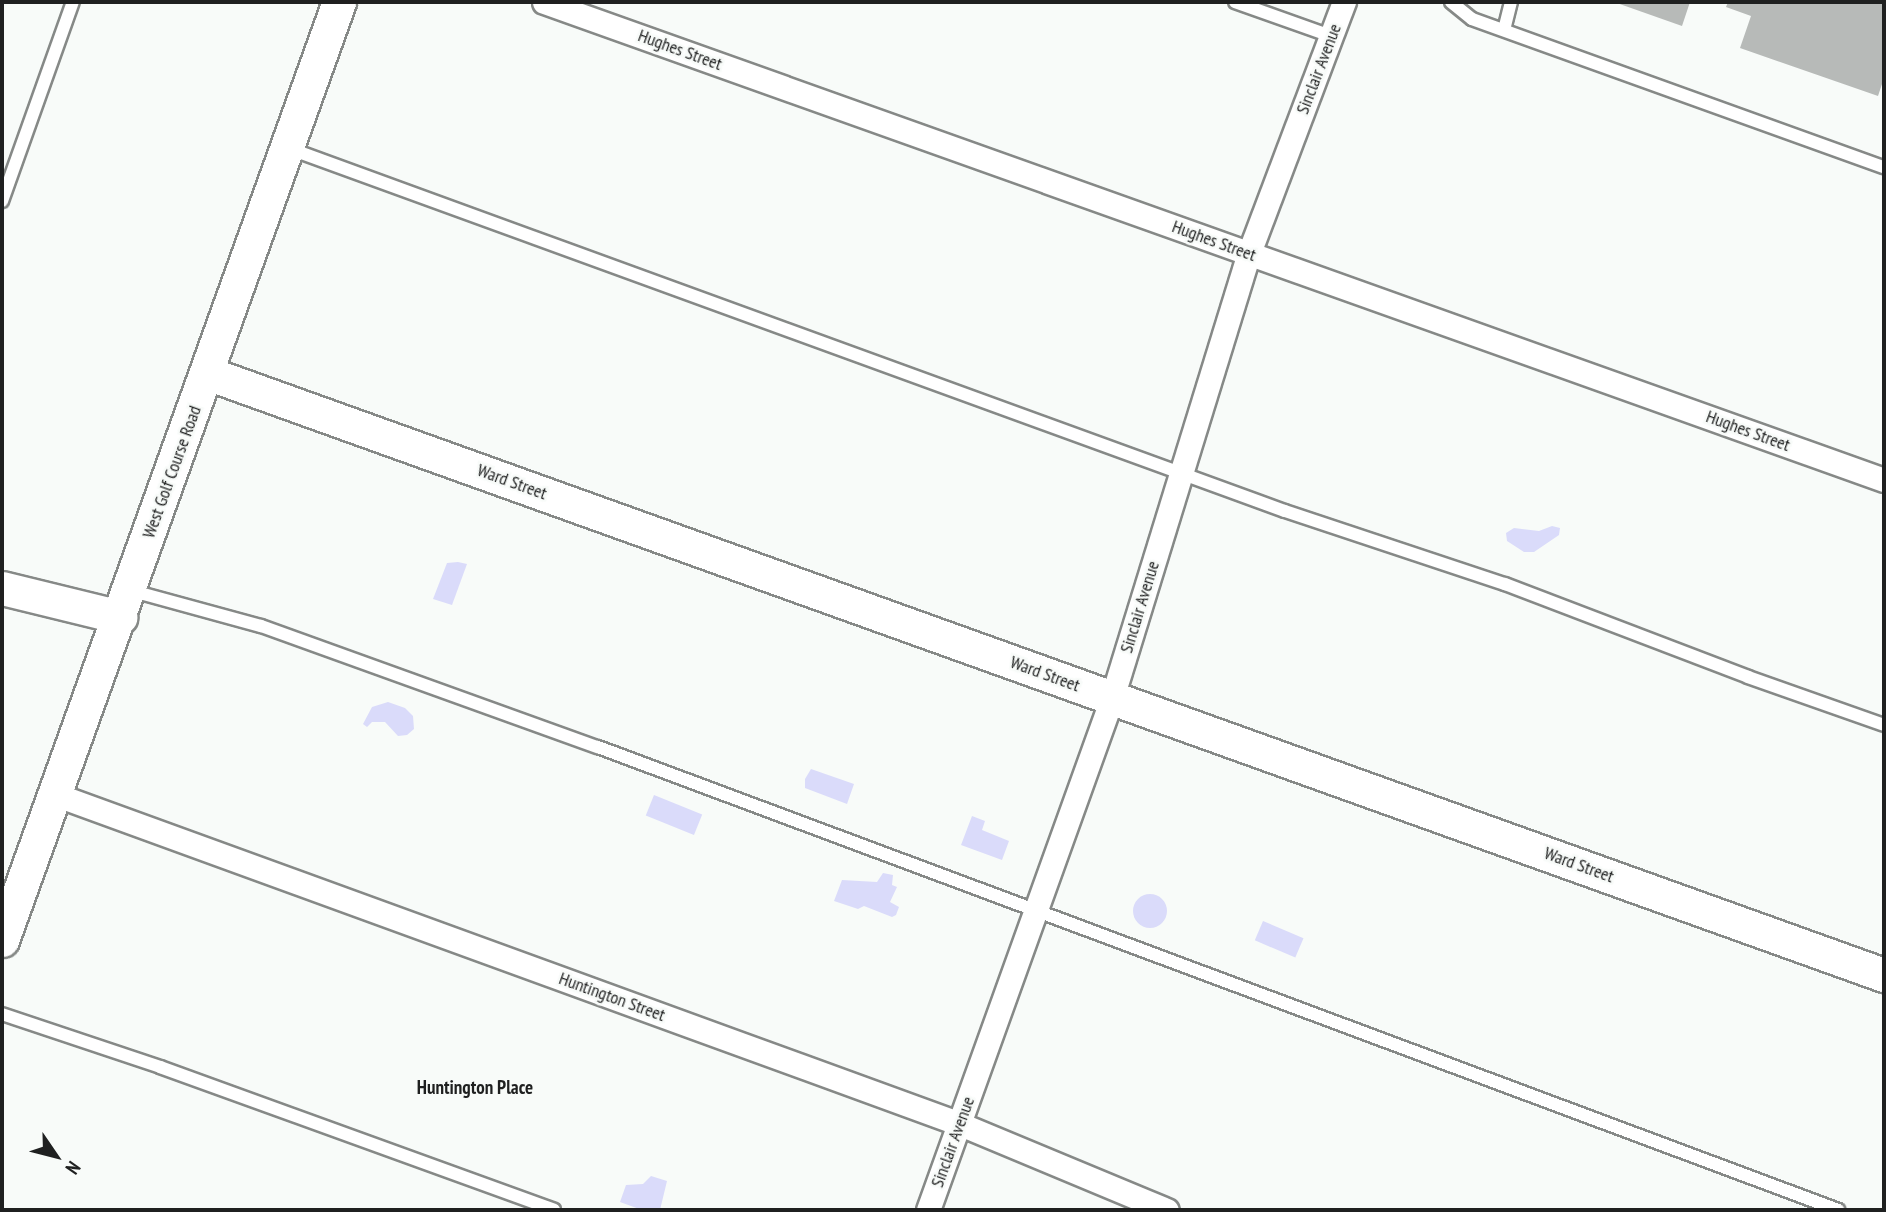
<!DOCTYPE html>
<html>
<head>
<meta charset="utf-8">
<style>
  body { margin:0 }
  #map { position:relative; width:1886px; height:1212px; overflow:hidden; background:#f8fbf9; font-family:"PT Sans Narrow",sans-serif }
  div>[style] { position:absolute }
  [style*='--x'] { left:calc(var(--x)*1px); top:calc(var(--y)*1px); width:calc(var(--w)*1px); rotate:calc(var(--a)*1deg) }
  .water>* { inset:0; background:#dadbfa; transform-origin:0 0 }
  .round { border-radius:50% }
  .building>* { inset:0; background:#b7bab8 }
  .roads { filter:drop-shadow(2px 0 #868987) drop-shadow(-2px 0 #868987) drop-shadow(0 2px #868987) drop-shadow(0 -2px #868987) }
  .lane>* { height:12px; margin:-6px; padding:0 6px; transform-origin:6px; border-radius:6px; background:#fff }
  .street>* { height:23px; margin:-11.5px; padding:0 11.5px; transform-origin:11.5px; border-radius:11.5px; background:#fff }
  .secondary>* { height:33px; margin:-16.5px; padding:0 16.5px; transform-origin:16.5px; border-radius:16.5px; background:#fff }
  span { translate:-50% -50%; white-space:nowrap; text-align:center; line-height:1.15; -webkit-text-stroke:5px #f8fbf9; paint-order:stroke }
  .street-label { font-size:18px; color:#1f2020 }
  .neighbourhood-label { font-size:19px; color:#1f2020; font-weight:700 }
  .frame { position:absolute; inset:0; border:4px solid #1f2020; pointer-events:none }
  .north { position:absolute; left:21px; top:1121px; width:70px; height:70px; -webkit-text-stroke:5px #f8fbf9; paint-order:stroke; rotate:125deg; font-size:19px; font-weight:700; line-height:28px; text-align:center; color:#1f2020 }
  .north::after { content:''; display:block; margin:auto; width:24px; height:32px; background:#1f2020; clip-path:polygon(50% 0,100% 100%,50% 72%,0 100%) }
</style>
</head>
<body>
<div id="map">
  <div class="water">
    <i style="clip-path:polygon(1552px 526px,1560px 528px,1559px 535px,1534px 552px,1524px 552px,1507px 541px,1506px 533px,1514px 528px,1539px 531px)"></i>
    <i style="clip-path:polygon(458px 562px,467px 564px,452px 605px,433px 599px,447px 563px)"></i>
    <i style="clip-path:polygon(388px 702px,405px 708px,413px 716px,414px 729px,407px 735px,398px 736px,385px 722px,372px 722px,367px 727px,363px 724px,372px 707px)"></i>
    <i style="clip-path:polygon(811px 769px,854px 784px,847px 804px,805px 788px,805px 779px)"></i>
    <i style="left:654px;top:795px;width:52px;height:22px;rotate:22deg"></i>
    <i style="clip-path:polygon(972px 816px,985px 821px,982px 830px,1009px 841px,1002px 860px,961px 845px)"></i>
    <i style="clip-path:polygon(883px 873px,893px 875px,892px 885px,897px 887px,890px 902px,899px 907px,896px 915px,892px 917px,864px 906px,858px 909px,834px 901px,842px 880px,877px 882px)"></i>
    <i class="round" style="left:1133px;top:894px;width:34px;height:34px"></i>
    <i style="left:1263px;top:921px;width:44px;height:21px;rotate:23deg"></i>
    <i style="clip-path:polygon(651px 1176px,667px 1181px,660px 1210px,642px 1210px,620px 1202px,626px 1185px,643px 1184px)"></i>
  </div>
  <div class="building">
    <i style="clip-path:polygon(1614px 2px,1690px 2px,1682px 26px)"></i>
    <i style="clip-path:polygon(1728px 2px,1884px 2px,1884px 78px,1878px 96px,1740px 48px,1751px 16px,1726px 7px)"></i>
  </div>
  <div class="roads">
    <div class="lane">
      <i style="--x:1235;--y:2;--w:102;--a:19.5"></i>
      <i style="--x:1451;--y:2;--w:27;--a:39"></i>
      <i style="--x:1472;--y:19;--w:438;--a:19.8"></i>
      <i style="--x:1504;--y:30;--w:29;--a:-76"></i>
      <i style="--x:288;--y:148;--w:1061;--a:20.01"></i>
      <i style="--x:1285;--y:511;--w:232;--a:18.4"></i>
      <i style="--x:1505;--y:584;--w:260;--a:20.9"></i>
      <i style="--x:1748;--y:677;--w:144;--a:19.4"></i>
      <i style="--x:2;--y:201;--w:211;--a:-70.4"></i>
      <i style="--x:129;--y:590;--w:137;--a:15.3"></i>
      <i style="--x:261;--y:626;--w:358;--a:19.8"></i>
      <i style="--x:598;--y:747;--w:1324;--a:20.47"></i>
      <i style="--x:2;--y:1014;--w:167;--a:18.5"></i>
      <i style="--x:160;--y:1067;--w:419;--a:19.9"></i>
    </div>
    <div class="street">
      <i style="--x:544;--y:2;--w:1423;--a:19.63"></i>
      <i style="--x:54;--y:794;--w:964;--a:20.01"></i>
      <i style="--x:960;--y:1124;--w:224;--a:22.6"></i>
      <i style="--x:928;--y:1210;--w:544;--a:-70.23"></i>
      <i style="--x:1112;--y:698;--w:466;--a:-72.9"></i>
      <i style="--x:1249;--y:253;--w:268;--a:-69.3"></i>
    </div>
    <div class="secondary">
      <i style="--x:207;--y:373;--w:1782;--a:19.75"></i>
      <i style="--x:2;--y:588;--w:122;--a:13.8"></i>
      <i style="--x:2;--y:940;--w:997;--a:-70.24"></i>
    </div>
  </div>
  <div class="street-label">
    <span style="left:680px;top:50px;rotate:20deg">Hughes Street</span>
    <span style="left:1319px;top:69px;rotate:-69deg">Sinclair Avenue</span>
    <span style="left:1214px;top:241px;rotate:20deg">Hughes Street</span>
    <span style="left:1748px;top:431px;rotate:20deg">Hughes Street</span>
    <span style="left:172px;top:472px;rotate:-70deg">West Golf Course Road</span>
    <span style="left:512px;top:482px;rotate:20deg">Ward Street</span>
    <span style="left:1140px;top:607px;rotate:-73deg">Sinclair Avenue</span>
    <span style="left:1045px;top:674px;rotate:20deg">Ward Street</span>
    <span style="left:1579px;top:865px;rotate:20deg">Ward Street</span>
    <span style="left:612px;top:997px;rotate:20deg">Huntington Street</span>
    <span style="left:953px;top:1142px;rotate:-70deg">Sinclair Avenue</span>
  </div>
  <div class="neighbourhood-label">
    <span style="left:475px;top:1088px">Huntington Place</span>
  </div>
  <div class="frame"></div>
  <div class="north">N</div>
</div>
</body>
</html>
